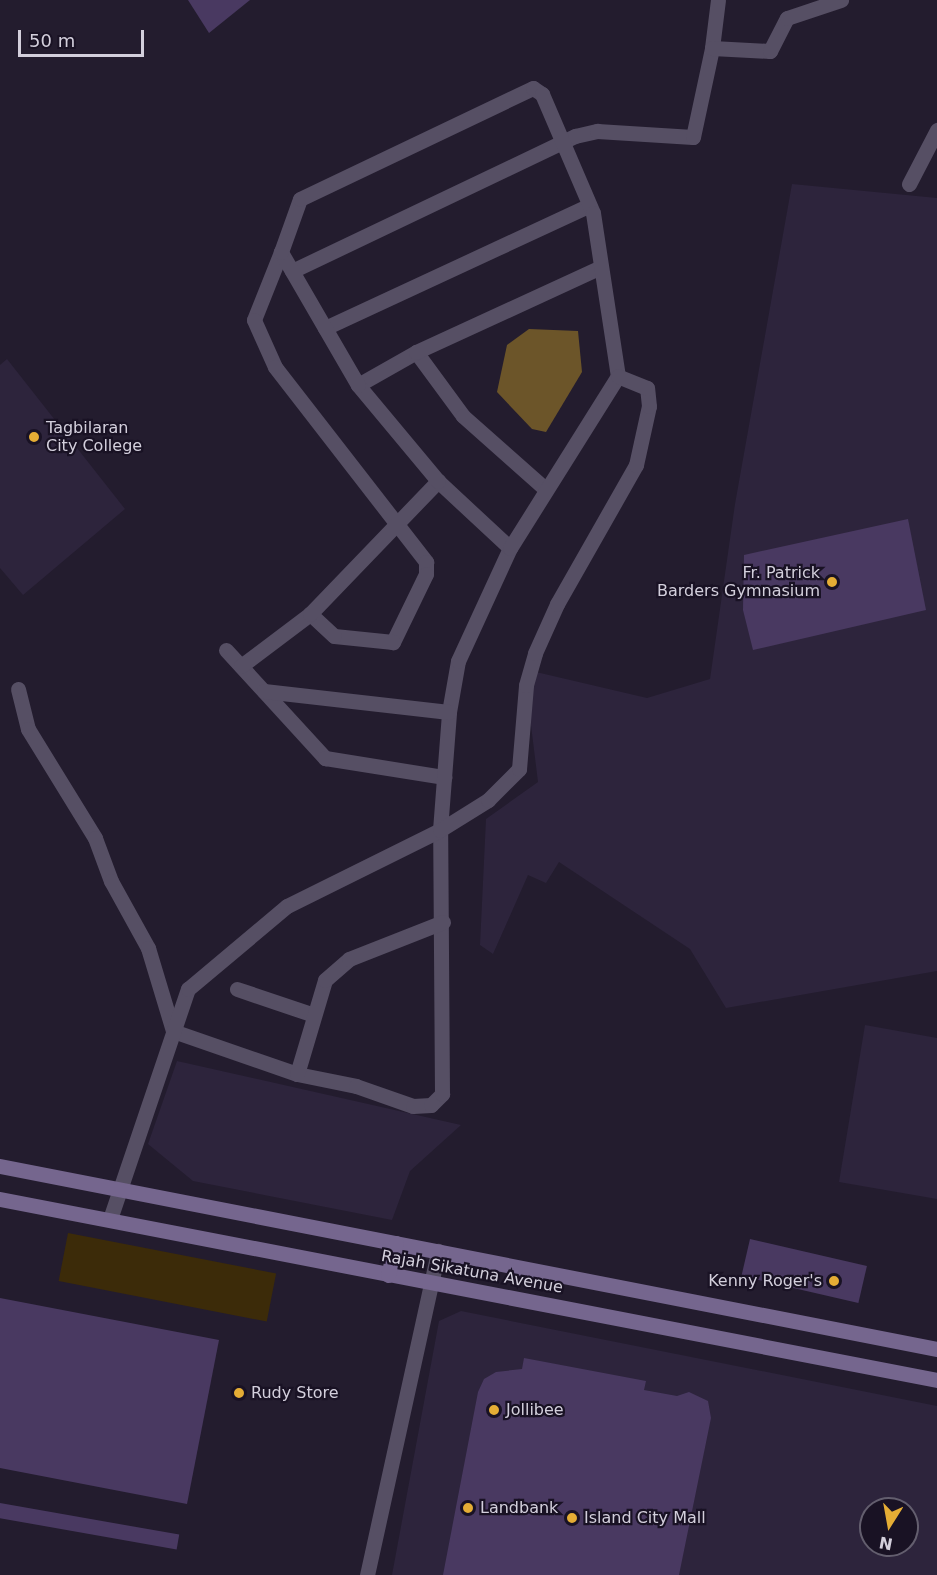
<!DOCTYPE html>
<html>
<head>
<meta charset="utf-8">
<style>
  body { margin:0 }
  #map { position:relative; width:937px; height:1575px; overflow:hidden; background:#231c2e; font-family:"DejaVu Sans",sans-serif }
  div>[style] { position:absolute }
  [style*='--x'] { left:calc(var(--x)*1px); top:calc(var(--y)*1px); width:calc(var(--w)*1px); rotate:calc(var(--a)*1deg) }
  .built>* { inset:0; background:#2d243c }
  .green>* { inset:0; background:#3c2b09; transform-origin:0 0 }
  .water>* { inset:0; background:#6c5529 }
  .building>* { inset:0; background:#493961; transform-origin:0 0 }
  .minor>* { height:15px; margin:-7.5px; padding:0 7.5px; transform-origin:7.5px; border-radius:7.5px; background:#564f64 }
  .secondary>* { height:15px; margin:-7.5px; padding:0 7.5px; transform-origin:7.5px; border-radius:7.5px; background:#75668e }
  .dots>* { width:16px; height:16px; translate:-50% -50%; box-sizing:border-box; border:3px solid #191224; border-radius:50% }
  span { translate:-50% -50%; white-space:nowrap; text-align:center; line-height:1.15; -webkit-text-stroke:4.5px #191224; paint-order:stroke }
  .poi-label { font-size:16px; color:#d3cfdc }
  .left { translate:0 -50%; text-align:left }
  .right { translate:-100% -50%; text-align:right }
  .street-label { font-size:16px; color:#d3cfdc }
  .north { position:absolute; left:859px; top:1497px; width:60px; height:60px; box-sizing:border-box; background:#191224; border:2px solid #635e6e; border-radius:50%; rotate:191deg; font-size:16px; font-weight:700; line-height:24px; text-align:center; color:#d3cfdc }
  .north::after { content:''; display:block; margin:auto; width:21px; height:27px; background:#e5ad35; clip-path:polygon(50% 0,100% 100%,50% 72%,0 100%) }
  .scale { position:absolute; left:18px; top:30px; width:126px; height:27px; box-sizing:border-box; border:3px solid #d3cfdc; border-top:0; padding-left:8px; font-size:18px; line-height:21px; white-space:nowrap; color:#d3cfdc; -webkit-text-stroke:4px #191224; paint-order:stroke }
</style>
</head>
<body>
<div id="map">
  <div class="built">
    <i style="clip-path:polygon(792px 184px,937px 198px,937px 971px,726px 1008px,690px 949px,559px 862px,546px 883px,528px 875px,493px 954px,480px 945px,486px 819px,538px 782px,529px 709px,536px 672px,647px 698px,710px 679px,735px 504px)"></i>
    <i style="clip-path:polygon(7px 359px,125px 509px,23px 595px,0 568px,0 365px)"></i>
    <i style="clip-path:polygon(865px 1025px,937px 1038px,937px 1199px,839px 1182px)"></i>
    <i style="clip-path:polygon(177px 1061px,461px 1125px,410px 1171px,392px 1220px,193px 1181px,148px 1144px)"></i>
    <i style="clip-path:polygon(evenodd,461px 1311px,937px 1406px,937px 1575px,392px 1575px,439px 1321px,461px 1311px,871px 1509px,907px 1509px,907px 1545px,871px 1545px,871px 1509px)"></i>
  </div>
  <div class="green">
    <i style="left:68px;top:1233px;width:212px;height:49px;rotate:11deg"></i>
  </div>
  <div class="water">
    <i style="clip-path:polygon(529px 329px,578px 331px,582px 372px,546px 432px,532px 429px,497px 392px,507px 345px)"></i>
  </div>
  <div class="building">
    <i style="clip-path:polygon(188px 0,250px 0,209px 33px)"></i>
    <i style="clip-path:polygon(908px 519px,926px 610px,753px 650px,743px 610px,744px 555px)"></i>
    <i style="left:750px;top:1239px;width:120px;height:38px;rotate:13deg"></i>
    <i style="clip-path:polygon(0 1298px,219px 1340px,187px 1504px,0 1468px)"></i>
    <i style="clip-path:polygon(524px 1358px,646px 1381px,644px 1390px,677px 1396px,689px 1392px,708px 1401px,711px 1418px,679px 1575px,443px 1575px,478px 1392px,484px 1379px,496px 1372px,522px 1369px)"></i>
    <i style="left:0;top:1503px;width:182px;height:15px;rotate:10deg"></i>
  </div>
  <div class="minor">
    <i style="--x:712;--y:48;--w:48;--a:-82.9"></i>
    <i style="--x:909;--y:184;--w:61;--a:-62.6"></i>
    <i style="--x:281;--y:252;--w:73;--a:111.7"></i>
    <i style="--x:254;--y:320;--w:51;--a:65.9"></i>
    <i style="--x:275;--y:367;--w:247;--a:52.2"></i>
    <i style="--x:426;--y:562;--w:12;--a:90"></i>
    <i style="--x:426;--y:574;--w:76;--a:115.9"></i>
    <i style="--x:393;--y:642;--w:59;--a:-174.2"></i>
    <i style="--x:334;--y:636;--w:33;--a:-137"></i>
    <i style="--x:292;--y:271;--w:314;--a:-25.5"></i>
    <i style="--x:575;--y:136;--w:23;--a:-13"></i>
    <i style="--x:597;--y:131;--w:96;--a:3.6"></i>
    <i style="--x:693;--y:137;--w:91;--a:-77.9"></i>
    <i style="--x:712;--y:48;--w:58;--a:3"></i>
    <i style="--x:770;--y:51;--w:37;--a:-63"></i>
    <i style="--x:787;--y:18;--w:57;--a:-18.4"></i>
    <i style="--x:325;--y:328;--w:290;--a:-24.9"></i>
    <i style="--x:416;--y:352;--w:79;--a:53.7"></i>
    <i style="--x:463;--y:416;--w:108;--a:41.6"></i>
    <i style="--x:358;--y:385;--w:67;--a:-29.6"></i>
    <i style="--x:416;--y:352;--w:201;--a:-24.7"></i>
    <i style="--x:226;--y:650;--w:147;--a:47.5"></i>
    <i style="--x:325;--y:758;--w:121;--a:9.1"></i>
    <i style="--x:241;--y:666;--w:86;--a:-37"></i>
    <i style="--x:310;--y:614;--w:185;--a:-46.1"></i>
    <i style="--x:18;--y:689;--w:41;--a:76"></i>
    <i style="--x:28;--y:729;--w:128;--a:58.4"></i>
    <i style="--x:95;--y:838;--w:46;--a:69.6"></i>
    <i style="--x:111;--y:881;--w:77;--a:61.1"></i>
    <i style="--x:148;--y:948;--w:87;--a:73.2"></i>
    <i style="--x:173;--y:1031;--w:131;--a:19.1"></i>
    <i style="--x:297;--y:1074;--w:60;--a:11.5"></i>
    <i style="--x:356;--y:1086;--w:60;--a:19.3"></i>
    <i style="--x:413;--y:1106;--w:18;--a:-3"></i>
    <i style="--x:431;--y:1105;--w:16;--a:-45"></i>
    <i style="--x:442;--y:1094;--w:264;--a:-90.4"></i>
    <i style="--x:440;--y:830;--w:118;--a:-85.6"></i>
    <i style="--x:449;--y:712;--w:52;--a:-80"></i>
    <i style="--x:458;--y:661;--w:124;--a:-65.3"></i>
    <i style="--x:510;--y:548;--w:98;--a:-137.1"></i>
    <i style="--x:438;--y:481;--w:125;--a:-129.8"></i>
    <i style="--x:358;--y:385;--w:154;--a:-120.1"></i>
    <i style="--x:281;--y:252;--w:56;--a:-70.3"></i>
    <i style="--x:300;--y:199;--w:258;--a:-25.5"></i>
    <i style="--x:533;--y:88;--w:11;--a:34"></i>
    <i style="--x:542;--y:94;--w:129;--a:66.8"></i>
    <i style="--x:593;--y:213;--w:165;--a:81.3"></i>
    <i style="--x:618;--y:376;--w:203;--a:122.1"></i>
    <i style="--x:264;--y:691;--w:186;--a:6.5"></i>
    <i style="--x:237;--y:989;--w:81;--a:18.7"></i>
    <i style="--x:297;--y:1074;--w:98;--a:-73.4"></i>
    <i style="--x:325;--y:980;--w:32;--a:-41"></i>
    <i style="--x:349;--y:959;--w:101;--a:-21.5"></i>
    <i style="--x:110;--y:1219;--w:243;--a:-71.3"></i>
    <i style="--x:188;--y:989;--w:129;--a:-40"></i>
    <i style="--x:287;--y:906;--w:171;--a:-26.4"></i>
    <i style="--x:440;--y:830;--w:57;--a:-32"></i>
    <i style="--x:488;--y:800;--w:44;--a:-45"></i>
    <i style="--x:519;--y:769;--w:84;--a:-85.2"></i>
    <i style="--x:526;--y:685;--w:33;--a:-74"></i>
    <i style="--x:535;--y:653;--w:54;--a:-65.8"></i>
    <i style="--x:557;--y:604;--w:160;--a:-60.4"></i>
    <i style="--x:636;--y:465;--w:60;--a:-77.6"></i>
    <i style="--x:649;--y:406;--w:18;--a:-96"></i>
    <i style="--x:647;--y:388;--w:31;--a:-158"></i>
    <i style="--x:367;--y:1575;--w:332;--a:-77.6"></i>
  </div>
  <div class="secondary">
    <i style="--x:0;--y:1166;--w:955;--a:11.05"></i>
    <i style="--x:0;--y:1199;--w:954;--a:10.93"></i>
    <i style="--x:388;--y:1275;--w:33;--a:-76"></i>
  </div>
  <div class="dots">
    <i style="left:34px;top:437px;background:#e5ad35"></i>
    <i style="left:832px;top:582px;background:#e5ad35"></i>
    <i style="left:834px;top:1281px;background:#e5ad35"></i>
    <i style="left:239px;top:1393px;background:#e5ad35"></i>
    <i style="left:494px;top:1410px;background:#e5ad35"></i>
    <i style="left:468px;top:1508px;background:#e5ad35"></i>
    <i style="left:572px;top:1518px;background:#e5ad35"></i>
  </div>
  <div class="poi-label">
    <span class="left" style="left:46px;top:437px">Tagbilaran<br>City College</span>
    <span class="right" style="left:820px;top:582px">Fr. Patrick<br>Barders Gymnasium</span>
    <span class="right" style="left:822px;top:1281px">Kenny Roger's</span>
    <span class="left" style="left:251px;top:1393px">Rudy Store</span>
    <span class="left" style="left:506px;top:1410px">Jollibee</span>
    <span class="left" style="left:480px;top:1508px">Landbank</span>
    <span class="left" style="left:584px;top:1518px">Island City Mall</span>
  </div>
  <div class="street-label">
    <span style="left:472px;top:1272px;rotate:10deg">Rajah Sikatuna Avenue</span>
  </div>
  <div class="north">N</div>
  <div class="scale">50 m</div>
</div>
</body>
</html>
